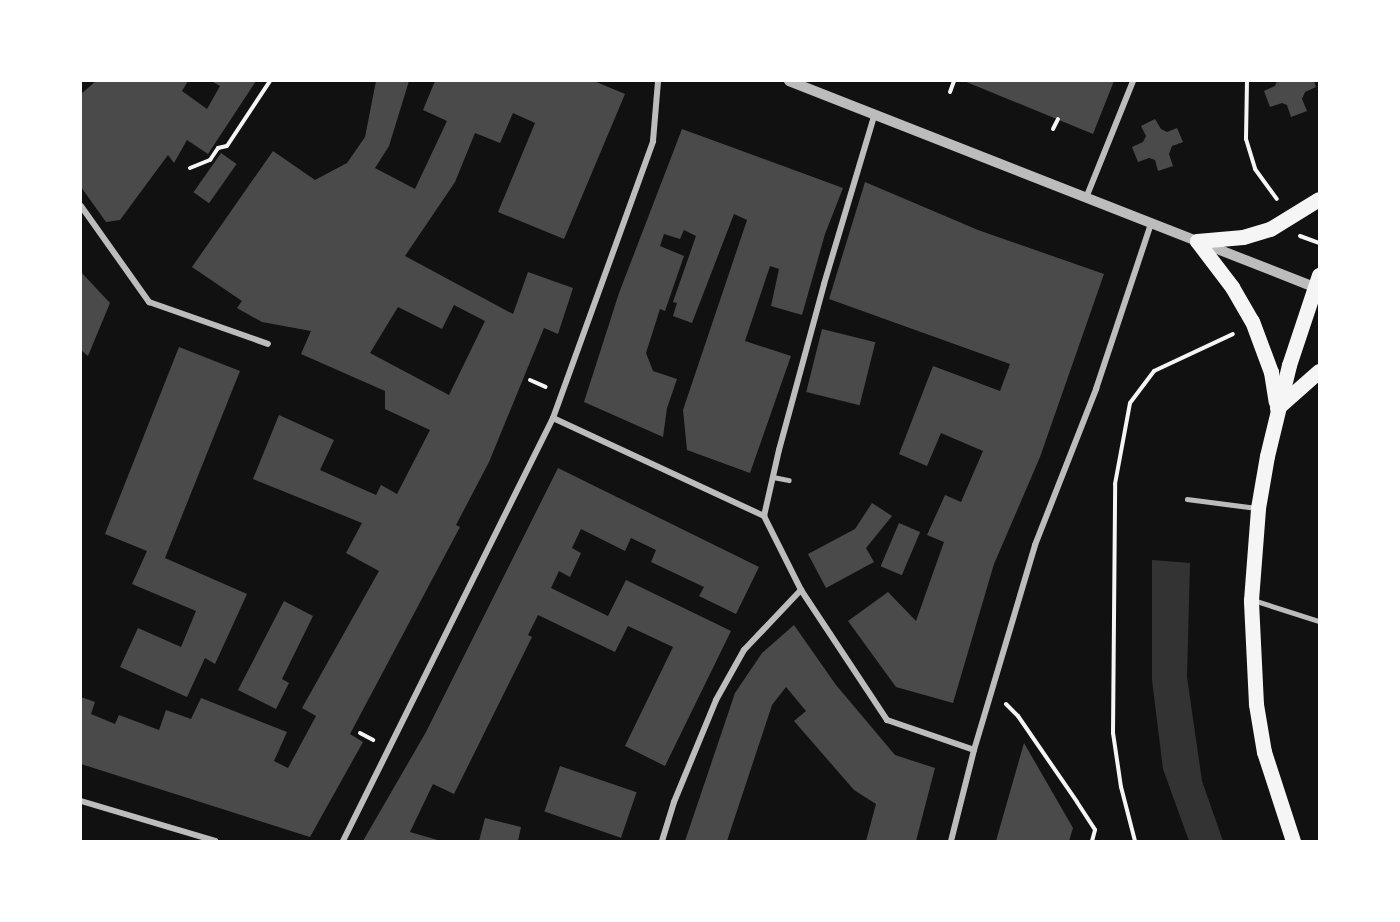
<!DOCTYPE html>
<html>
<head>
<meta charset="utf-8">
<style>
  body { margin:0 }
  #map { position:relative; width:1400px; height:922px; overflow:hidden; background:#111; font-family:"Times New Roman",serif }
  div>[style] { position:absolute }
  [style*='--x'] { left:calc(var(--x)*1px); top:calc(var(--y)*1px); width:calc(var(--w)*1px); rotate:calc(var(--a)*1deg) }
  .water>* { inset:0; background:#333 }
  .building>* { inset:0; background:#4a4a4a; transform-origin:0 0 }
  .path>* { height:4px; margin:-2px; padding:0 2px; transform-origin:2px; border-radius:2px; background:#f5f5f5 }
  .service>* { height:4.5px; margin:-2.25px; padding:0 2.25px; transform-origin:2.25px; border-radius:2.25px; background:#bcbcbc }
  .minor>* { height:6px; margin:-3px; padding:0 3px; transform-origin:3px; border-radius:3px; background:#bcbcbc }
  .tertiary>* { height:10px; margin:-5px; padding:0 5px; transform-origin:5px; border-radius:5px; background:#bcbcbc }
  .primary>* { height:15px; margin:-7.5px; padding:0 7.5px; transform-origin:7.5px; border-radius:7.5px; background:#f5f5f5 }
  span { translate:-50% -50%; white-space:nowrap; text-align:center; line-height:1.15; -webkit-text-stroke:6px #fff; paint-order:stroke }
  .frame { position:absolute; inset:0; border:82px solid #fff; pointer-events:none }
</style>
</head>
<body>
<div id="map">
  <div class="water">
    <i style="clip-path:polygon(1152px 560px,1190px 563px,1187px 677px,1202px 781px,1223px 841px,1189px 841px,1163px 769px,1152px 680px)"></i>
  </div>
  <div class="building">
    <i style="clip-path:polygon(96px 81px,188px 81px,182px 91px,207px 109px,220px 86px,211px 81px,256px 81px,208px 154px,187px 140px,174px 163px,168px 155px,120px 220px,106px 222px,81px 187px,81px 94px)"></i>
    <i style="clip-path:polygon(evenodd,376px 81px,409px 81px,389px 146px,375px 168px,415px 189px,447px 121px,423px 110px,435px 81px,594px 81px,625px 94px,564px 239px,498px 212px,535px 123px,513px 113px,500px 143px,475px 133px,455px 182px,405px 256px,513px 314px,528px 272px,573px 288px,558px 334px,544px 328px,489px 462px,456px 525px,460px 527px,350px 734px,363px 742px,310px 837px,81px 764px,81px 697px,95px 702px,91px 714px,115px 724px,119px 715px,159px 730px,166px 710px,191px 719px,201px 698px,287px 732px,274px 761px,288px 768px,316px 716px,302px 708px,379px 571px,346px 553px,362px 523px,253px 479px,279px 415px,334px 440px,320px 470px,376px 495px,381px 485px,397px 494px,430px 430px,385px 409px,385px 391px,301px 354px,311px 331px,262px 322px,237px 308px,242px 301px,192px 267px,273px 151px,315px 180px,347px 163px,365px 137px,376px 81px,454px 305px,485px 321px,449px 395px,370px 353px,398px 307px,442px 329px,454px 305px)"></i>
    <i style="clip-path:polygon(964px 81px,1114px 81px,1093px 134px)"></i>
    <i style="clip-path:polygon(1277px 81px,1314px 81px,1316px 87px,1305px 92px,1302px 99px,1307px 111px,1291px 117px,1287px 105px,1282px 103px,1270px 107px,1264px 91px,1275px 86px)"></i>
    <i style="clip-path:polygon(1155px 119px,1161px 129px,1167px 132px,1177px 128px,1183px 142px,1172px 146px,1169px 154px,1173px 166px,1158px 171px,1155px 160px,1149px 158px,1138px 162px,1132px 147px,1143px 142px,1146px 136px,1141px 126px)"></i>
    <i style="clip-path:polygon(682px 129px,843px 188px,825px 234px,802px 315px,771px 306px,779px 269px,770px 266px,745px 341px,791px 356px,750px 473px,687px 450px,683px 410px,747px 220px,734px 214px,692px 323px,673px 316px,677px 303px,673px 302px,696px 236px,684px 230px,680px 239px,664px 234px,660px 246px,684px 256px,665px 311px,660px 309px,646px 353px,653px 371px,677px 379px,667px 408px,663px 437px,584px 402px,619px 293px)"></i>
    <i style="left:221px;top:153px;width:19px;height:48px;rotate:35deg"></i>
    <i style="clip-path:polygon(865px 182px,978px 230px,1104px 274px,1040px 457px,994px 564px,953px 703px,896px 687px,848px 621px,888px 592px,916px 621px,944px 542px,927px 535px,945px 495px,961px 502px,983px 451px,941px 433px,927px 466px,899px 454px,933px 366px,1000px 391px,1010px 364px,829px 299px)"></i>
    <i style="clip-path:polygon(81px 272px,110px 303px,88px 356px,81px 350px)"></i>
    <i style="left:822px;top:329px;width:55px;height:65px;rotate:14deg"></i>
    <i style="clip-path:polygon(179px 347px,240px 371px,165px 558px,247px 594px,215px 664px,205px 658px,187px 697px,120px 667px,138px 628px,181px 647px,196px 611px,132px 584px,147px 551px,105px 534px)"></i>
    <i style="clip-path:polygon(558px 468px,759px 567px,736px 614px,699px 596px,704px 587px,651px 562px,656px 550px,631px 538px,625px 551px,581px 529px,572px 548px,581px 553px,570px 577px,559px 571px,551px 588px,608px 616px,626px 580px,731px 631px,665px 766px,625px 746px,673px 647px,628px 626px,615px 652px,538px 615px,528px 635px,532px 637px,454px 794px,433px 784px,410px 832px,441px 841px,363px 841px,426px 732px)"></i>
    <i style="clip-path:polygon(872px 503px,892px 516px,866px 548px,874px 562px,826px 588px,808px 554px,855px 529px)"></i>
    <i style="left:899px;top:523px;width:23px;height:47px;rotate:23deg"></i>
    <i style="clip-path:polygon(284px 601px,313px 616px,282px 679px,289px 683px,276px 709px,238px 690px)"></i>
    <i style="clip-path:polygon(794px 625px,836px 685px,895px 755px,935px 768px,916px 841px,866px 841px,876px 804px,854px 790px,794px 721px,806px 711px,786px 687px,772px 705px,727px 841px,685px 841px,735px 693px,762px 653px)"></i>
    <i style="clip-path:polygon(1024px 743px,1073px 828px,1069px 841px,996px 841px)"></i>
    <i style="left:560px;top:766px;width:81px;height:48px;rotate:19deg"></i>
    <i style="clip-path:polygon(485px 818px,521px 827px,518px 841px,479px 841px)"></i>
  </div>
  <div class="path">
    <i style="--x:1247;--y:81;--w:58;--a:91"></i>
    <i style="--x:1246;--y:139;--w:31;--a:73"></i>
    <i style="--x:1255;--y:169;--w:37;--a:54"></i>
    <i style="--x:950;--y:92;--w:12;--a:-70"></i>
    <i style="--x:1053;--y:129;--w:11;--a:-63"></i>
    <i style="--x:190;--y:168;--w:22;--a:-22"></i>
    <i style="--x:210;--y:160;--w:14;--a:-56"></i>
    <i style="--x:218;--y:148;--w:9;--a:-13"></i>
    <i style="--x:227;--y:146;--w:78;--a:-56.5"></i>
    <i style="--x:1300;--y:236;--w:20;--a:20"></i>
    <i style="--x:530;--y:380;--w:17;--a:24"></i>
    <i style="--x:1006;--y:704;--w:17;--a:45"></i>
    <i style="--x:1018;--y:716;--w:104;--a:55.5"></i>
    <i style="--x:1077;--y:802;--w:33;--a:57"></i>
    <i style="--x:1095;--y:830;--w:11;--a:105"></i>
    <i style="--x:360;--y:733;--w:15;--a:28"></i>
    <i style="--x:1135;--y:841;--w:56;--a:-104.5"></i>
    <i style="--x:1121;--y:787;--w:55;--a:-98.4"></i>
    <i style="--x:1113;--y:733;--w:249;--a:-89.5"></i>
    <i style="--x:1115;--y:484;--w:82;--a:-79.5"></i>
    <i style="--x:1130;--y:403;--w:40;--a:-53"></i>
    <i style="--x:1154;--y:371;--w:87;--a:-25.1"></i>
  </div>
  <div class="service">
    <i style="--x:773;--y:477;--w:16;--a:11"></i>
    <i style="--x:1187;--y:499;--w:70;--a:7.4"></i>
    <i style="--x:1253;--y:600;--w:69;--a:17.7"></i>
  </div>
  <div class="minor">
    <i style="--x:1086;--y:198;--w:126;--a:-68.1"></i>
    <i style="--x:81;--y:206;--w:118;--a:54.7"></i>
    <i style="--x:149;--y:302;--w:126;--a:19.4"></i>
    <i style="--x:553;--y:418;--w:233;--a:24.9"></i>
    <i style="--x:764;--y:516;--w:83;--a:63.4"></i>
    <i style="--x:801;--y:590;--w:156;--a:56.5"></i>
    <i style="--x:887;--y:720;--w:92;--a:19"></i>
    <i style="--x:764;--y:516;--w:68;--a:-77.2"></i>
    <i style="--x:779;--y:450;--w:172;--a:-74.8"></i>
    <i style="--x:824;--y:284;--w:175;--a:-73.4"></i>
    <i style="--x:81;--y:801;--w:140;--a:16.6"></i>
    <i style="--x:343;--y:841;--w:472;--a:-63.6"></i>
    <i style="--x:553;--y:418;--w:294;--a:-70.1"></i>
    <i style="--x:653;--y:141;--w:60;--a:-85.2"></i>
    <i style="--x:662;--y:841;--w:41;--a:-72.9"></i>
    <i style="--x:674;--y:802;--w:110;--a:-67.6"></i>
    <i style="--x:716;--y:700;--w:57;--a:-60.8"></i>
    <i style="--x:744;--y:650;--w:83;--a:-46.5"></i>
    <i style="--x:951;--y:841;--w:94;--a:-75.8"></i>
    <i style="--x:974;--y:750;--w:214;--a:-73.4"></i>
    <i style="--x:1035;--y:545;--w:168;--a:-68.6"></i>
    <i style="--x:1096;--y:389;--w:174;--a:-71.6"></i>
  </div>
  <div class="tertiary">
    <i style="--x:789;--y:81;--w:564;--a:21.42"></i>
  </div>
  <div class="primary">
    <i style="--x:1197;--y:241;--w:58;--a:52.7"></i>
    <i style="--x:1232;--y:287;--w:39;--a:60"></i>
    <i style="--x:1252;--y:321;--w:54;--a:69.6"></i>
    <i style="--x:1271;--y:372;--w:30;--a:81"></i>
    <i style="--x:1197;--y:241;--w:46;--a:-5"></i>
    <i style="--x:1243;--y:237;--w:28;--a:-17"></i>
    <i style="--x:1270;--y:229;--w:57;--a:-31.5"></i>
    <i style="--x:1277;--y:408;--w:56;--a:-41.4"></i>
    <i style="--x:1293;--y:841;--w:94;--a:-108"></i>
    <i style="--x:1264;--y:752;--w:49;--a:-99.5"></i>
    <i style="--x:1256;--y:704;--w:104;--a:-92.8"></i>
    <i style="--x:1251;--y:600;--w:92;--a:-85.6"></i>
    <i style="--x:1258;--y:508;--w:53;--a:-80.2"></i>
    <i style="--x:1267;--y:456;--w:94;--a:-76.4"></i>
    <i style="--x:1289;--y:365;--w:95;--a:-71.6"></i>
  </div>
  <div class="frame"></div>
</div>
</body>
</html>
